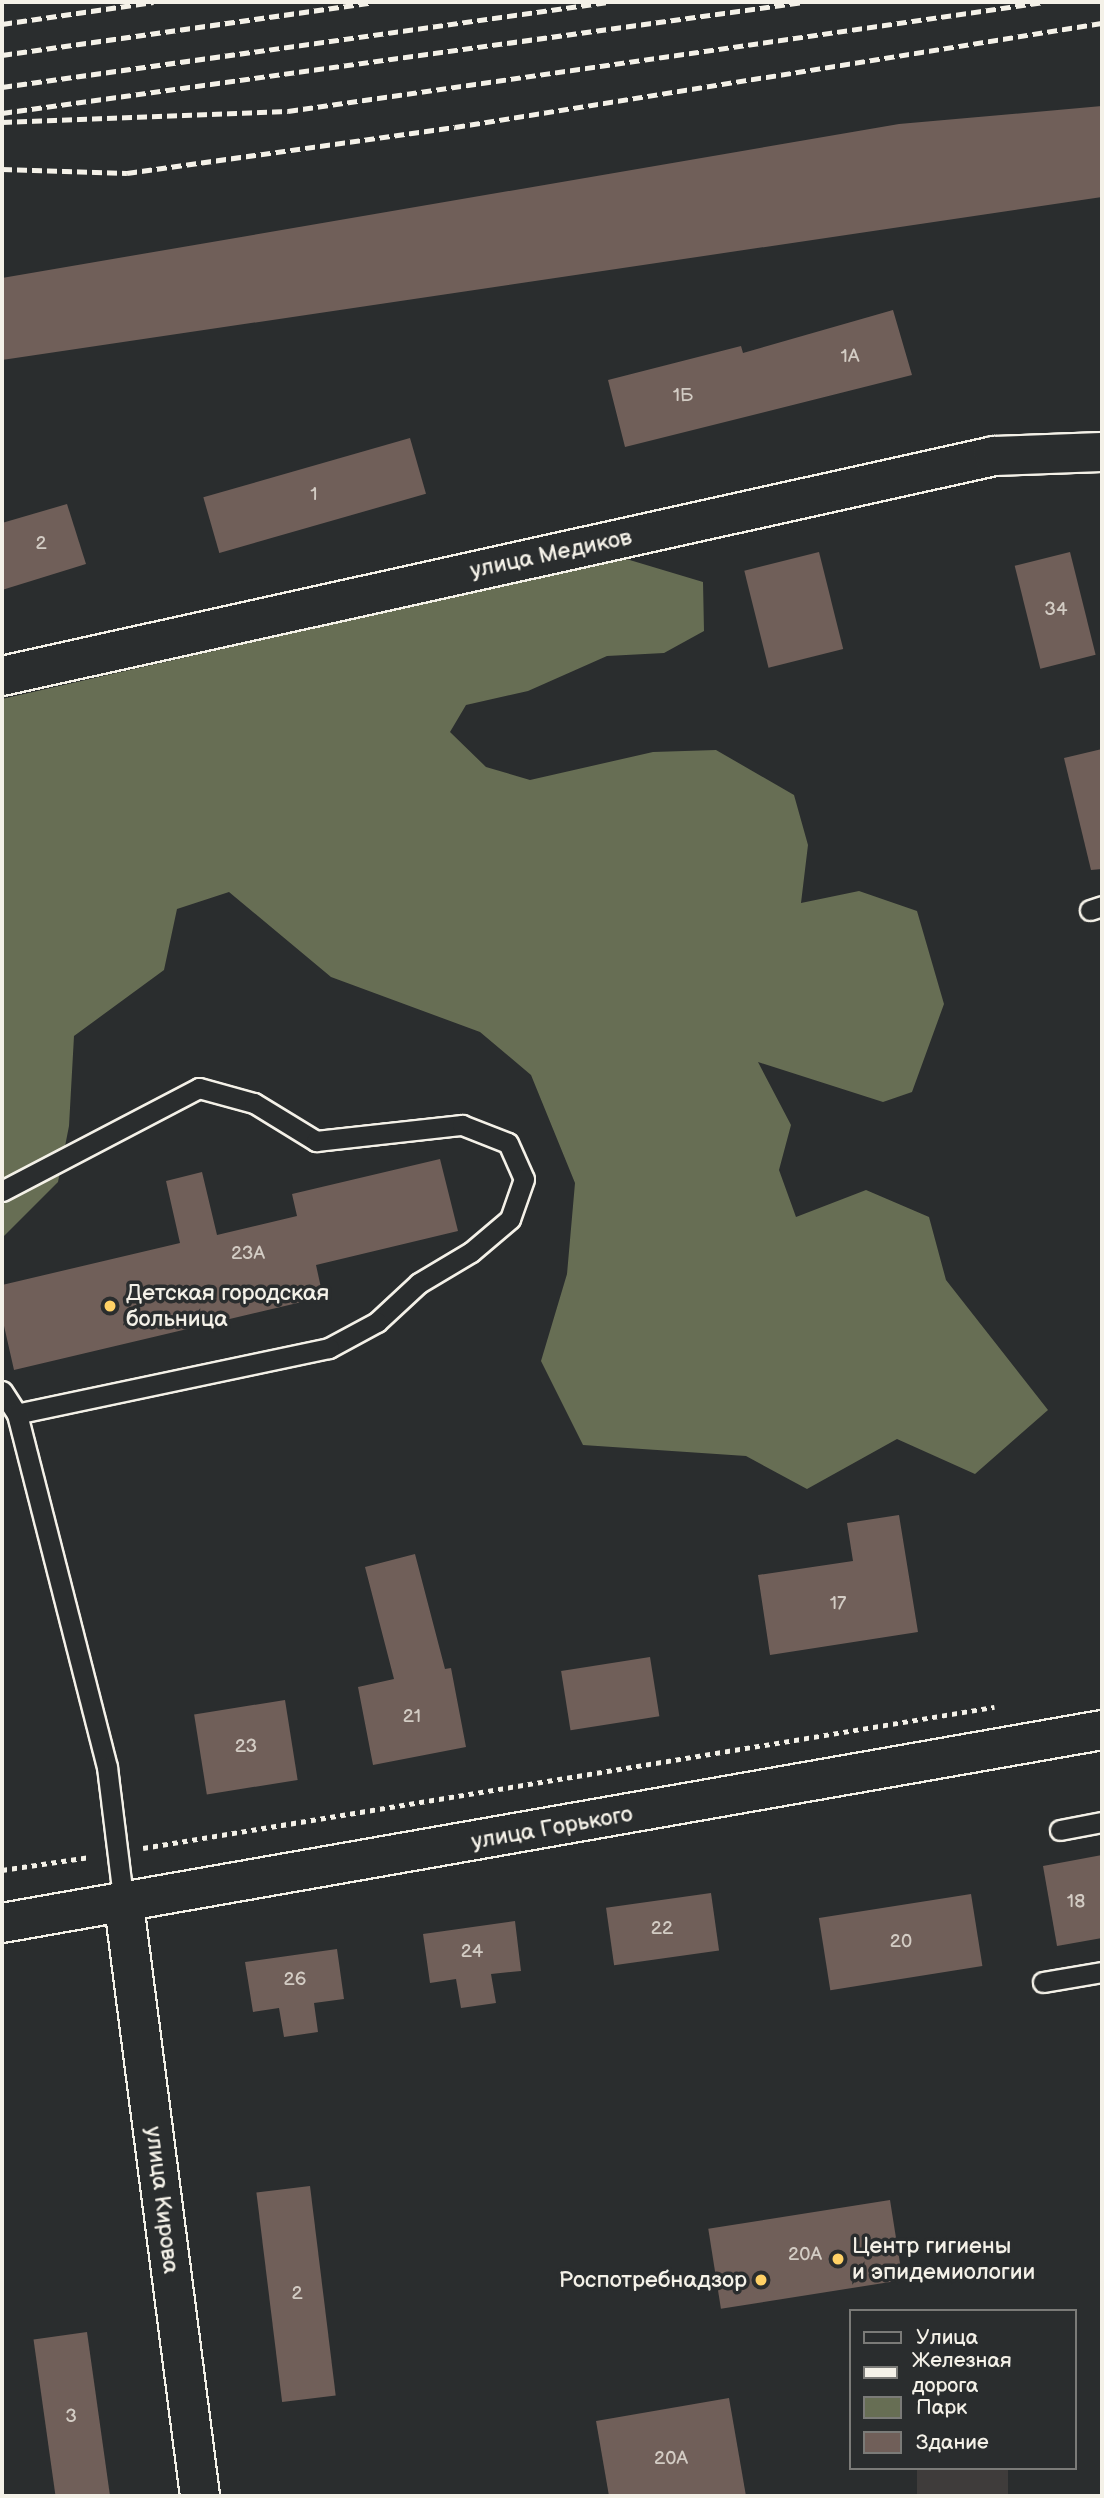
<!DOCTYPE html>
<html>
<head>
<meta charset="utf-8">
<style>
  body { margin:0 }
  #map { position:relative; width:1104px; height:2498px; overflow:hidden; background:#2a2d2e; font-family:"Balsamiq Sans",sans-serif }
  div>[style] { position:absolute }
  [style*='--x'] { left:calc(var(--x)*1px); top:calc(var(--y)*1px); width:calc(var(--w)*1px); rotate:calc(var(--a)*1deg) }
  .built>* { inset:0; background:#3f3c3b; transform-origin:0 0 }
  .green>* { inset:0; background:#676e54 }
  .building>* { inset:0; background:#705f59; transform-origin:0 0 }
  .path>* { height:4.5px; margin-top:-2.25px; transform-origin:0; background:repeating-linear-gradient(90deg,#f4f1e8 0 5px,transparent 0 10px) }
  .roads { filter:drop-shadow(2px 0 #f4f1e8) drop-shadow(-2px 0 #f4f1e8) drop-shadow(0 2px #f4f1e8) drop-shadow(0 -2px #f4f1e8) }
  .service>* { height:19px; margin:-9.5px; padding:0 9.5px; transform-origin:9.5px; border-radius:9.5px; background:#2a2d2e }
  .minor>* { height:38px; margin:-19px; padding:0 19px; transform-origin:19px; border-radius:19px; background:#2a2d2e }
  .tertiary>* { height:38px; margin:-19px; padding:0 19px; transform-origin:19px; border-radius:19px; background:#2a2d2e }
  .rail>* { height:5px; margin-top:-2.5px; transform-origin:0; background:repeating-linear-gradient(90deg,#f4f1e8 0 10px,transparent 0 15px) }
  .dots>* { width:19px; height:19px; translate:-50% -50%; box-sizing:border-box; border:4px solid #2a2d2e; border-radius:50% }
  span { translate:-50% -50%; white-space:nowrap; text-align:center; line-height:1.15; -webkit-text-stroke:7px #2a2d2e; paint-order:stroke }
  .number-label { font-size:19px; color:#d3ccc4 }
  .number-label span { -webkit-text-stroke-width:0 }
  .street-label { font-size:23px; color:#f4f1e8 }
  .poi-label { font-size:23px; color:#f4f1e8 }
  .left { translate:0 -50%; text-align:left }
  .right { translate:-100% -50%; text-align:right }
  .frame { position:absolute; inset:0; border:4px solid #f4f1e8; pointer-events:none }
  .legend { position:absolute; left:849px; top:2309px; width:228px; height:161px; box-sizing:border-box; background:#2a2d2e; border:2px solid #7b7b78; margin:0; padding:9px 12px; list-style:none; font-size:21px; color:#f4f1e8 }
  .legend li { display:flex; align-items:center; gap:14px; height:35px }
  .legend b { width:35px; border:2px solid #7b7b78 }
</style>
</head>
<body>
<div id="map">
  <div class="built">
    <i style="left:917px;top:2468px;width:91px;height:29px"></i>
  </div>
  <div class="green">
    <i style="clip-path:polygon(623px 558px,703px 582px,704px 631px,664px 653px,607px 656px,528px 691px,466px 705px,450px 732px,486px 767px,530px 780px,653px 752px,716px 750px,794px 795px,808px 845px,801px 903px,859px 891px,917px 911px,944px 1004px,912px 1092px,883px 1102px,758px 1062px,791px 1125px,779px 1170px,796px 1217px,866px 1190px,929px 1217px,946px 1280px,1048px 1410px,975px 1474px,897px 1439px,807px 1489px,746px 1456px,583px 1445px,541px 1361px,567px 1274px,575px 1183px,531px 1075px,480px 1032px,331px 977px,229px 892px,177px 909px,164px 970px,74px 1036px,69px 1126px,58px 1182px,2px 1238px,2px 699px)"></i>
  </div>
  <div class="building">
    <i style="clip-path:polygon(1102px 106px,1102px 197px,2px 360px,2px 278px,899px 124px)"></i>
    <i style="clip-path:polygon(893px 310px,912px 375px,625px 447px,608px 380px,741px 346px,743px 353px)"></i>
    <i style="left:410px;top:438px;width:58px;height:215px;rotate:74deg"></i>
    <i style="clip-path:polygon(67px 504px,86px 564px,2px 590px,2px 523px)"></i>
    <i style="left:819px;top:552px;width:100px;height:77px;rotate:76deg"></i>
    <i style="left:1070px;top:552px;width:106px;height:57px;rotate:76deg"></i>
    <i style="clip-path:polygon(1102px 749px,1102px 869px,1091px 870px,1064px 758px)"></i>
    <i style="clip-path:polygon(440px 1159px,458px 1231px,316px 1265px,323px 1297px,14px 1370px,2px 1317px,2px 1285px,180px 1243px,166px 1181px,202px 1172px,217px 1235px,297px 1216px,292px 1194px)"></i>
    <i style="clip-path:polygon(899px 1515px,918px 1632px,770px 1655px,758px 1575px,853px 1561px,847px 1523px)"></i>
    <i style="clip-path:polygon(415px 1554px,445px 1669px,451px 1668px,466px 1747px,373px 1765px,358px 1687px,394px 1679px,365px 1567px)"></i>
    <i style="left:650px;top:1657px;width:60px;height:90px;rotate:81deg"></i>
    <i style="left:285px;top:1700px;width:81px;height:92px;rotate:81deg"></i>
    <i style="clip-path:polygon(1102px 1855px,1102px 1938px,1057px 1946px,1043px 1866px)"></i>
    <i style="left:711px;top:1893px;width:58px;height:106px;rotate:82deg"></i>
    <i style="left:971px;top:1894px;width:73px;height:154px;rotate:81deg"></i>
    <i style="clip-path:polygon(515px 1921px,521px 1971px,491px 1974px,496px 2003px,461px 2008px,456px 1979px,430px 1983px,423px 1934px)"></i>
    <i style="clip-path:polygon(337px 1949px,344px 1999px,314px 2003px,318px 2032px,284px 2037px,279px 2008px,253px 2012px,245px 1962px)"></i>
    <i style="left:310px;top:2186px;width:211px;height:54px;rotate:83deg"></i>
    <i style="left:890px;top:2200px;width:81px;height:184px;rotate:81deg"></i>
    <i style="left:87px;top:2332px;width:165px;height:54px;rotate:82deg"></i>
    <i style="clip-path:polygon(729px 2398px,746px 2496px,609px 2496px,596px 2421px)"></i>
  </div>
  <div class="path">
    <i style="--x:143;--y:1848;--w:863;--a:-9.41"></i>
    <i style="--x:2;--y:1870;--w:89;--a:-8.4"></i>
  </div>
  <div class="roads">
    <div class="service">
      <i style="--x:1090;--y:910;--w:13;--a:-18"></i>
      <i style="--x:2;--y:1191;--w:222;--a:-27.6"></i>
      <i style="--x:199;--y:1088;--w:57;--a:15.3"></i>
      <i style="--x:254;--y:1103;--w:73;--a:31.5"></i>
      <i style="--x:316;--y:1141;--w:147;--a:-6.3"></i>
      <i style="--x:462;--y:1125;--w:49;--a:21.4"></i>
      <i style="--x:508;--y:1143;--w:39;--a:66"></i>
      <i style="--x:524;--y:1179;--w:42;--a:109.3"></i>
      <i style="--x:510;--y:1219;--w:51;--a:139.8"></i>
      <i style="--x:471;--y:1252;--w:61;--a:149.2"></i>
      <i style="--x:419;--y:1283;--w:57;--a:137.1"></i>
      <i style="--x:377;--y:1322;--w:55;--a:151.6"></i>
      <i style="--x:329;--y:1348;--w:319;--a:168.1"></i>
      <i style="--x:2;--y:1391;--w:27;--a:57"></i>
      <i style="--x:17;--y:1414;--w:364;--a:75.7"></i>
      <i style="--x:107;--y:1767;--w:139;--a:83"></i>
      <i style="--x:1060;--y:1830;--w:43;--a:-10.8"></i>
      <i style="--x:1043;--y:1982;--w:60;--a:-9.6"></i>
    </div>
    <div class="minor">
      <i style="--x:124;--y:1905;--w:596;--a:82.67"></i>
    </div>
    <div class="tertiary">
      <i style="--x:2;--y:676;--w:1016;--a:-12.5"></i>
      <i style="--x:994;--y:456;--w:108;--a:-2.1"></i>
      <i style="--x:2;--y:1923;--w:1117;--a:-9.95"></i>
    </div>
  </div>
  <div class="rail">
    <i style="--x:2;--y:24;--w:153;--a:-8.3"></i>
    <i style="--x:2;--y:55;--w:375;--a:-8.1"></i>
    <i style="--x:2;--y:87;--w:612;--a:-7.98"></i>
    <i style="--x:2;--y:113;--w:809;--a:-7.89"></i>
    <i style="--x:2;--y:122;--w:286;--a:-2.2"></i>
    <i style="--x:288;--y:111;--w:764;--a:-8.2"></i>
    <i style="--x:2;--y:169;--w:125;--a:1.8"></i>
    <i style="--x:127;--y:173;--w:331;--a:-8"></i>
    <i style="--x:455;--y:127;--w:655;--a:-9.13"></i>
  </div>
  <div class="dots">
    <i style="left:110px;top:1306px;background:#ffd166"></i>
    <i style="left:838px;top:2259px;background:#ffd166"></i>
    <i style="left:761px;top:2280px;background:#ffd166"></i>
  </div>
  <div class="number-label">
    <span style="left:850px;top:357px">1А</span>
    <span style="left:683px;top:396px">1Б</span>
    <span style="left:314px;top:495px">1</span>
    <span style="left:41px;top:544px">2</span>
    <span style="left:1056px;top:610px">34</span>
    <span style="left:248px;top:1254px">23А</span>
    <span style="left:838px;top:1604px">17</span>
    <span style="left:412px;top:1717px">21</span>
    <span style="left:246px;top:1747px">23</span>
    <span style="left:1076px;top:1902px">18</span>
    <span style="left:662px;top:1929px">22</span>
    <span style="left:901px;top:1942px">20</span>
    <span style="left:472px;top:1952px">24</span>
    <span style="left:295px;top:1980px">26</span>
    <span style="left:805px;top:2255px">20А</span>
    <span style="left:297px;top:2294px">2</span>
    <span style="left:71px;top:2417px">3</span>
    <span style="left:671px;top:2459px">20А</span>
  </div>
  <div class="street-label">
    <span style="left:551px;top:554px;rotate:-12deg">улица Медиков</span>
    <span style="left:552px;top:1828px;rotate:-10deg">улица Горького</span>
    <span style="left:162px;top:2200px;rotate:83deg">улица Кирова</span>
  </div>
  <div class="poi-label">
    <span class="left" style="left:126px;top:1306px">Детская городская<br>больница</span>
    <span class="left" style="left:852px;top:2259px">Центр гигиены<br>и эпидемиологии</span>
    <span class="right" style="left:747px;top:2280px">Роспотребнадзор</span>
  </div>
  <div class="frame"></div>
  <ul class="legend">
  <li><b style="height:9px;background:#2a2d2e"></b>Улица</li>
  <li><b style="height:9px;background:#f4f1e8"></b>Железная дорога</li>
  <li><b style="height:19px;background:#676e54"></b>Парк</li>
  <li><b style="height:19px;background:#705f59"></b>Здание</li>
  </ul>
</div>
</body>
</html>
